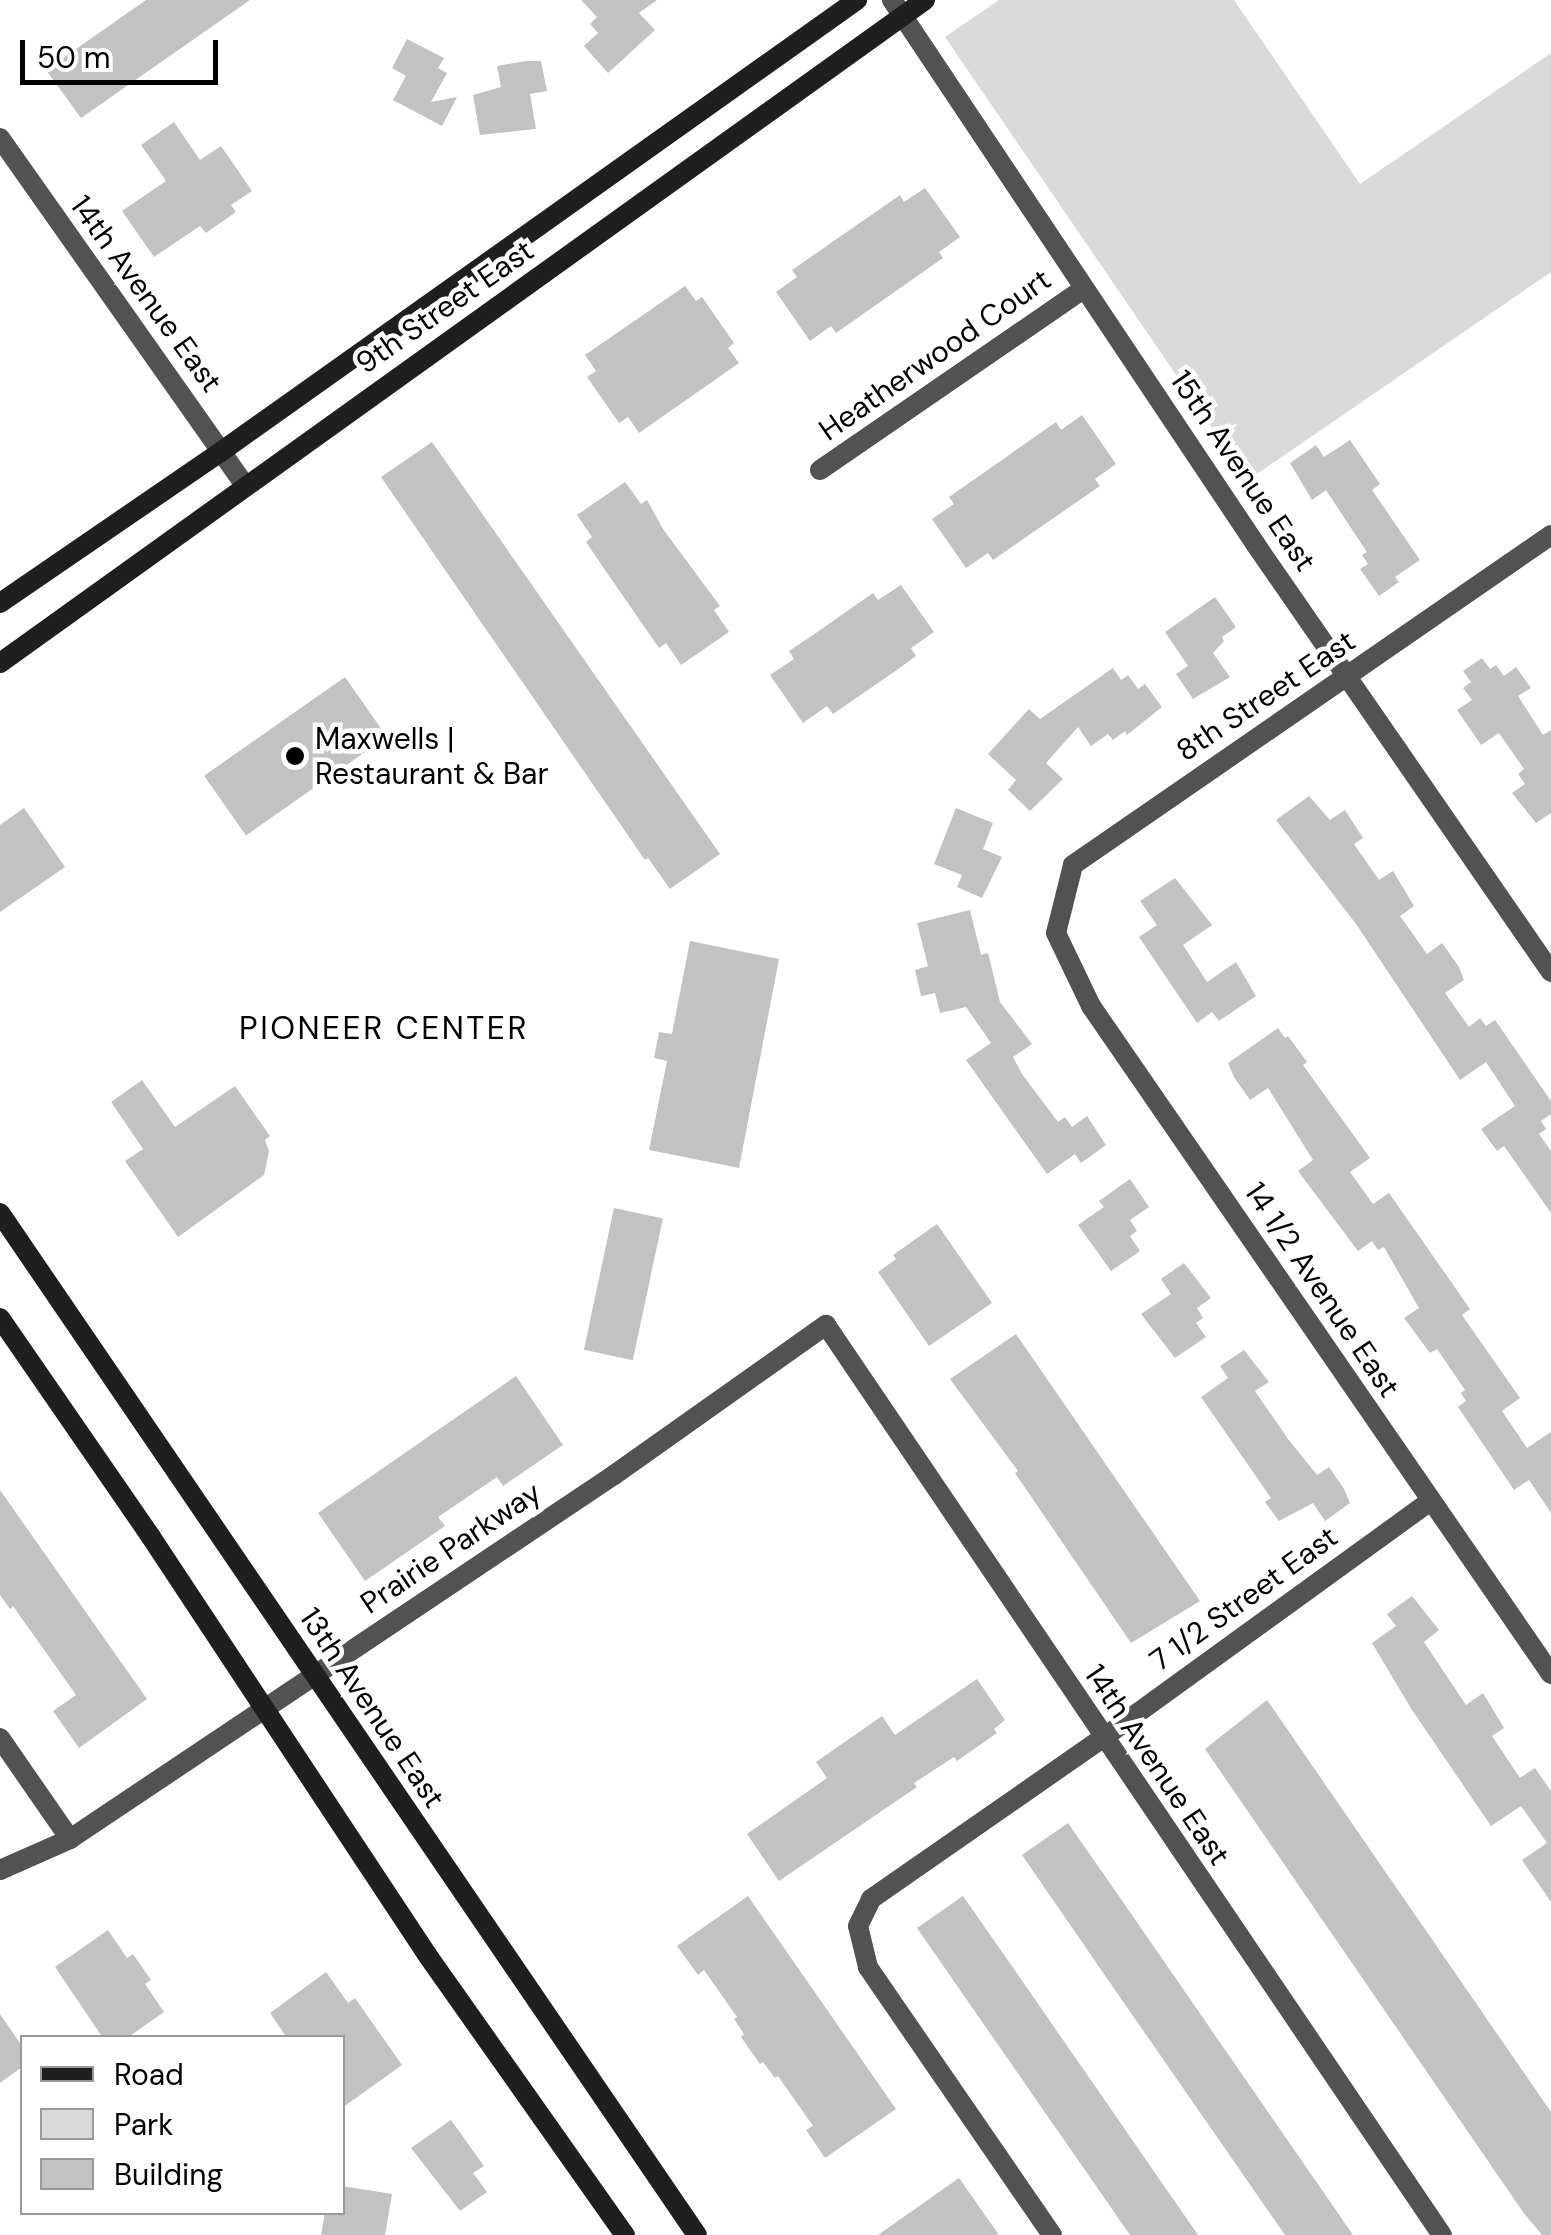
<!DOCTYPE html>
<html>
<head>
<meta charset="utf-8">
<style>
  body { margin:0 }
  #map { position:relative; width:1551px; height:2235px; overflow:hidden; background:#fff; font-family:"DM Sans",sans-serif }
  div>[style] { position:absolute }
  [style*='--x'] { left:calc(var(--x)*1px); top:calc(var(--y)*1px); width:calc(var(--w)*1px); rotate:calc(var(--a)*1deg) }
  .green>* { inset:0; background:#d9d9d9 }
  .building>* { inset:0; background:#c2c2c2; transform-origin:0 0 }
  .minor>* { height:20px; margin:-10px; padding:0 10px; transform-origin:10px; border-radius:10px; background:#525252 }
  .secondary>* { height:20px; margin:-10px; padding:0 10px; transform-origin:10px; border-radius:10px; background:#1f1f1f }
  .dots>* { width:28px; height:28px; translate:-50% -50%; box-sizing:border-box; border:5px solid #fff; border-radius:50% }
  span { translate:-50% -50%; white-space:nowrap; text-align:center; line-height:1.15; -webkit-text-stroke:9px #fff; paint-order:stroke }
  .street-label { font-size:30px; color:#000 }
  .poi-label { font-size:30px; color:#000 }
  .left { translate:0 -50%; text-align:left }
  .neighbourhood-label { font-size:32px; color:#000; letter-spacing:2.5px }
  .legend { position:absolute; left:20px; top:2035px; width:325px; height:180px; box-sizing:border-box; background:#fff; border:2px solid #999; margin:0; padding:12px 18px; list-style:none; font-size:30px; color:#000 }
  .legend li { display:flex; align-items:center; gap:20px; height:50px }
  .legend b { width:50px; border:2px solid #999 }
  .scale { position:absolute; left:20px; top:40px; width:198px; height:45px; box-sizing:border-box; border:5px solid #000; border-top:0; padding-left:12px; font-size:30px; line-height:35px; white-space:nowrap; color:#000; -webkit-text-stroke:8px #fff; paint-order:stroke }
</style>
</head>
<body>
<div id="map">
  <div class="green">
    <i style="clip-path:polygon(999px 0,1234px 0,1360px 184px,1551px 53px,1551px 272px,1248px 480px,945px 37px)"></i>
  </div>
  <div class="building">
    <i style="clip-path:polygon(146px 0,250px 0,81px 118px,46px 70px)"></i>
    <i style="clip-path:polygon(581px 0,657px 0,639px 13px,655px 30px,608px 73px,584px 46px,598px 33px,590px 24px,597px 17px)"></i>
    <i style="clip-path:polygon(407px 39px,444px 58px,438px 68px,447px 73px,431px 102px,457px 97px,442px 126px,393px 100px,406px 76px,392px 68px)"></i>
    <i style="clip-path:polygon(526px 61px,541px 61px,547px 91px,530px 94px,536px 129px,480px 135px,473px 95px,501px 87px,497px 66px)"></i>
    <i style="clip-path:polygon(174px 122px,200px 160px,221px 146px,252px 191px,231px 205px,236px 212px,206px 233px,200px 226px,154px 257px,122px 211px,166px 181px,141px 145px)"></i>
    <i style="clip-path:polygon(925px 188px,960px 237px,939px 252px,943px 258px,836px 333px,831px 326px,810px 341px,776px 292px,797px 277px,792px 270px,900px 195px,904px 202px)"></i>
    <i style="clip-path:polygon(685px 286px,696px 301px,702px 297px,734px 343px,728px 348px,739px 363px,639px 433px,628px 417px,619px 423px,587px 377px,596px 371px,585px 355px)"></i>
    <i style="clip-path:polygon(1082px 415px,1116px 464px,1095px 479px,1100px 486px,993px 560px,988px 553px,966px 568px,932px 519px,954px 504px,949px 497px,1056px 422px,1061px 430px)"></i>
    <i style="clip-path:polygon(1350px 440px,1380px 484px,1372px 490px,1420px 560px,1395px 577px,1399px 582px,1379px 596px,1360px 569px,1368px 564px,1362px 555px,1367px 552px,1353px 531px,1326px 490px,1312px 500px,1290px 463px,1316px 445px,1324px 457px)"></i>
    <i style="clip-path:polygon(432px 442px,720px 854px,670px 889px,648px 858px,645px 860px,381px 477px)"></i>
    <i style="clip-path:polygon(625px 482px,641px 504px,647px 500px,663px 529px,720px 606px,714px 610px,729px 632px,681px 665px,666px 643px,659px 648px,605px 570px,586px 542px,592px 537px,577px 515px)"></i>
    <i style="clip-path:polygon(901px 585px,934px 632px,911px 648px,916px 656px,894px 672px,833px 714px,827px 706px,803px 723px,770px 675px,794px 659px,789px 651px,813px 635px,873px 593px,878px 600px)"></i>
    <i style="clip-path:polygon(1215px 597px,1236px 627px,1222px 637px,1224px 641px,1213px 653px,1230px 677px,1193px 699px,1176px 674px,1188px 666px,1165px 632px)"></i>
    <i style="clip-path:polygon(1482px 658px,1490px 669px,1496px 665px,1504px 676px,1516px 667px,1531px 688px,1518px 696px,1543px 735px,1551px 730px,1551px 813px,1536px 823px,1512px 793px,1525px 784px,1518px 774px,1524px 769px,1499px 733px,1481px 745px,1457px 710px,1472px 700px,1463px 688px,1471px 682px,1463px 671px)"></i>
    <i style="clip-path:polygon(1113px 668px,1121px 680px,1128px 675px,1138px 689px,1145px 684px,1162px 707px,1127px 735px,1125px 731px,1113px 740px,1108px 734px,1091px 746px,1078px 727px,1046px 763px,1063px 779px,1030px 811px,1008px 790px,1016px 780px,988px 754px,1029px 709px,1040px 719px)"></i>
    <i style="left:345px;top:677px;width:73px;height:172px;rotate:55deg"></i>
    <i style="clip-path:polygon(1309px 796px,1330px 820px,1345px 810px,1363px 838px,1354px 844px,1379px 880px,1393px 871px,1414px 906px,1400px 916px,1427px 954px,1442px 943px,1459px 967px,1464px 980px,1445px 993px,1469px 1027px,1480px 1018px,1486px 1026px,1495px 1020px,1551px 1101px,1551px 1114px,1541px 1121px,1546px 1129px,1539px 1134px,1551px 1151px,1551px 1213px,1504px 1146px,1497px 1151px,1481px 1129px,1515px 1106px,1486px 1062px,1460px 1080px,1356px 924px,1276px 820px)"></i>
    <i style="clip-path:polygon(24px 808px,65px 867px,0 912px,0 825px)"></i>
    <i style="clip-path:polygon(956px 808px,993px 823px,983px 849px,1002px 857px,982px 898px,957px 887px,962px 875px,934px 864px)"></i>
    <i style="clip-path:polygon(1175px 878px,1212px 925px,1183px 945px,1207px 982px,1236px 962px,1256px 996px,1219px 1021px,1212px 1012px,1197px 1023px,1139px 937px,1157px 925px,1140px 901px)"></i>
    <i style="clip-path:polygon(970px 910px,981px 955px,988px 953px,1000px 1002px,1032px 1044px,1013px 1057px,1022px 1074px,1058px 1122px,1065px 1117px,1072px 1127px,1087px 1116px,1106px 1145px,1081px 1163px,1075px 1154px,1047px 1174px,966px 1060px,991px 1043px,966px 1007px,940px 1013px,935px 993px,921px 996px,915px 970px,928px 966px,917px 923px)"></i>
    <i style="clip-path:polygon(690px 941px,779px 959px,739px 1168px,649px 1150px,667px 1061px,654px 1058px,659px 1032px,672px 1034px)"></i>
    <i style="clip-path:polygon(1278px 1028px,1285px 1038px,1288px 1036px,1307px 1062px,1303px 1065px,1370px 1158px,1350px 1172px,1373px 1204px,1389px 1193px,1470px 1309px,1462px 1315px,1520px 1398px,1502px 1411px,1527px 1448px,1551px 1432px,1551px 1513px,1529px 1480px,1514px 1490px,1458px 1407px,1466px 1401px,1461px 1393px,1465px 1390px,1437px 1349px,1430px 1353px,1404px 1318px,1419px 1308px,1384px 1247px,1378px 1250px,1372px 1241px,1358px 1251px,1298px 1171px,1313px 1160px,1268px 1088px,1250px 1100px,1234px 1077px,1228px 1063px)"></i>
    <i style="clip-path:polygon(142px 1080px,175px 1127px,235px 1086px,270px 1136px,265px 1140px,269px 1151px,264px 1175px,178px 1237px,125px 1161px,143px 1149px,111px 1102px)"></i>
    <i style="clip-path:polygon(1130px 1179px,1149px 1207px,1130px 1220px,1137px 1231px,1130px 1236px,1140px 1251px,1111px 1271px,1078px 1225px,1104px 1207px,1099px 1201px)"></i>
    <i style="left:614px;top:1208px;width:50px;height:145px;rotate:12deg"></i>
    <i style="clip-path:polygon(937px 1224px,992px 1303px,929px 1346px,878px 1272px,896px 1259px,893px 1255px)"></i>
    <i style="clip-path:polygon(1184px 1263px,1211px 1298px,1197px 1308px,1203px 1318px,1196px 1323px,1206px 1337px,1175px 1358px,1141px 1314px,1171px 1294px,1161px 1279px)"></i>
    <i style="clip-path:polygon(1016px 1334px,1200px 1601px,1131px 1643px,1015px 1473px,1018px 1471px,950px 1379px)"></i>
    <i style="clip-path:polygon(1244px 1350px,1269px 1382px,1255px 1391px,1288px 1439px,1317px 1475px,1329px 1467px,1344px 1489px,1350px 1503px,1325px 1521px,1313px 1503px,1279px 1521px,1265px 1502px,1271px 1498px,1201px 1397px,1228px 1378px,1220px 1366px)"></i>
    <i style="clip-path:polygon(516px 1376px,563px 1445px,503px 1486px,497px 1477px,438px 1517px,445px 1526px,365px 1581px,318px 1513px)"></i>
    <i style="clip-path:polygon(0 1490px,147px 1699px,79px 1748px,53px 1711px,76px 1695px,13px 1606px,10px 1609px,0 1595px)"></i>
    <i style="clip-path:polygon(1412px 1596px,1439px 1630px,1424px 1642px,1466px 1705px,1483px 1693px,1504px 1728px,1492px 1736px,1520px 1778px,1535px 1768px,1551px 1791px,1551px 1902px,1522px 1860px,1547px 1843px,1521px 1806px,1491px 1826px,1412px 1710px,1372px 1643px,1396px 1626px,1387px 1614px)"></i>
    <i style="clip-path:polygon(977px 1679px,1005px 1720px,994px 1729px,997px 1733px,957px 1761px,954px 1757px,914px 1783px,917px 1787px,779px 1881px,747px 1834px,827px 1778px,816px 1762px,882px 1716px,895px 1735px)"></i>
    <i style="clip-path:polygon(1267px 1700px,1551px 2112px,1551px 2235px,1542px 2235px,1523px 2212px,1205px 1749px)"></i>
    <i style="clip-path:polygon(1068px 1823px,1123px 1902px,1353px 2235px,1285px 2235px,1115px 1990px,1022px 1855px)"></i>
    <i style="clip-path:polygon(748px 1896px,896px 2109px,825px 2158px,806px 2130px,813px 2126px,778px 2076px,775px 2078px,763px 2062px,760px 2064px,741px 2037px,744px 2034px,734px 2019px,737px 2017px,704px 1970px,698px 1975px,677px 1946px)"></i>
    <i style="clip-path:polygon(963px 1896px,1014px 1969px,1198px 2235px,1130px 2235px,960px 1990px,917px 1928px)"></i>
    <i style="clip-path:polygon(108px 1930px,127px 1958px,133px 1954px,151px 1980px,145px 1984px,164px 2012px,127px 2038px,103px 2038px,55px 1967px)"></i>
    <i style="clip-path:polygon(326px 1972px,348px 2003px,355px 1998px,402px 2065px,342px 2108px,342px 2038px,287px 2038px,270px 2013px)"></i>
    <i style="clip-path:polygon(0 2014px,22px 2046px,22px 2067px,0 2083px)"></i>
    <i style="clip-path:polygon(451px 2120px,484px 2166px,473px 2173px,487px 2192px,460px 2211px,411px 2148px)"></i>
    <i style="clip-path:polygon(959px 2178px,999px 2235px,878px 2235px)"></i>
    <i style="clip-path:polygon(342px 2186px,392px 2194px,385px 2235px,321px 2235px,325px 2212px,342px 2212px)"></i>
  </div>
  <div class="minor">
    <i style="--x:892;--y:0;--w:655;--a:56.26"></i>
    <i style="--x:1256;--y:545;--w:519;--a:55.36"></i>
    <i style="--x:0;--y:138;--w:423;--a:54.8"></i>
    <i style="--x:820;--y:470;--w:319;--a:-34.5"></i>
    <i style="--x:1551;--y:535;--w:581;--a:145.38"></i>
    <i style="--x:1073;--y:865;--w:70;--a:104"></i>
    <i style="--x:1056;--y:933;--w:81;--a:64.4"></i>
    <i style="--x:1091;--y:1006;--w:811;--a:55.45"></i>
    <i style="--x:0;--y:1738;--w:123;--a:55.3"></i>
    <i style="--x:0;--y:1870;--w:77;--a:-23.9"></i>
    <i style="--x:70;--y:1839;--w:655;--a:-33.79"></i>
    <i style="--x:614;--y:1475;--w:260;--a:-35.3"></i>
    <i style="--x:826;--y:1325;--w:1099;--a:55.91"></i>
    <i style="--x:1052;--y:2235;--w:325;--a:-124.5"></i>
    <i style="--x:868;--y:1967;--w:42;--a:-103.7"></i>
    <i style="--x:858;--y:1926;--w:30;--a:-64"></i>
    <i style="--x:871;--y:1899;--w:282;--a:-34.8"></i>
    <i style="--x:1103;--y:1738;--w:404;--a:-35.9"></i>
  </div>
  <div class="secondary">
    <i style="--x:0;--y:603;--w:269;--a:-34.4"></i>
    <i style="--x:222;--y:451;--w:779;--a:-35.38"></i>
    <i style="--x:0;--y:663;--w:1138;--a:-35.63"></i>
    <i style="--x:0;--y:1213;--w:1237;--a:55.71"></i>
    <i style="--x:0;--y:1318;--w:266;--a:55.4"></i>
    <i style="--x:151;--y:1537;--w:502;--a:56.53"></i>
    <i style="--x:428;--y:1956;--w:342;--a:54.8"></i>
  </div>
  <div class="dots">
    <i style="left:295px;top:756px;background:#000"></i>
  </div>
  <div class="street-label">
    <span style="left:146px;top:294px;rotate:54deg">14th Avenue East</span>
    <span style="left:445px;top:307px;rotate:-35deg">9th Street East</span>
    <span style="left:935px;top:355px;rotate:-35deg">Heatherwood Court</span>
    <span style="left:1243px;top:471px;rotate:56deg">15th Avenue East</span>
    <span style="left:1266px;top:696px;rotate:-34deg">8th Street East</span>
    <span style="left:1322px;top:1290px;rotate:56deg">14 1/2 Avenue East</span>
    <span style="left:451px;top:1548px;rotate:-34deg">Prairie Parkway</span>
    <span style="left:1244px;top:1599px;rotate:-36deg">7 1/2 Street East</span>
    <span style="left:372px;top:1708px;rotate:56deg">13th Avenue East</span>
    <span style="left:1157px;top:1765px;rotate:56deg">14th Avenue East</span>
  </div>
  <div class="poi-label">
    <span class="left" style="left:315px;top:756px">Maxwells |<br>Restaurant &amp; Bar</span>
  </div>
  <div class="neighbourhood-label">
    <span style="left:384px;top:1028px">PIONEER CENTER</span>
  </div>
  <ul class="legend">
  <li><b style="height:12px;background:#1f1f1f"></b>Road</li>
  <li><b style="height:28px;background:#d9d9d9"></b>Park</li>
  <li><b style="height:28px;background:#c2c2c2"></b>Building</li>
  </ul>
  <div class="scale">50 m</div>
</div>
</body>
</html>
